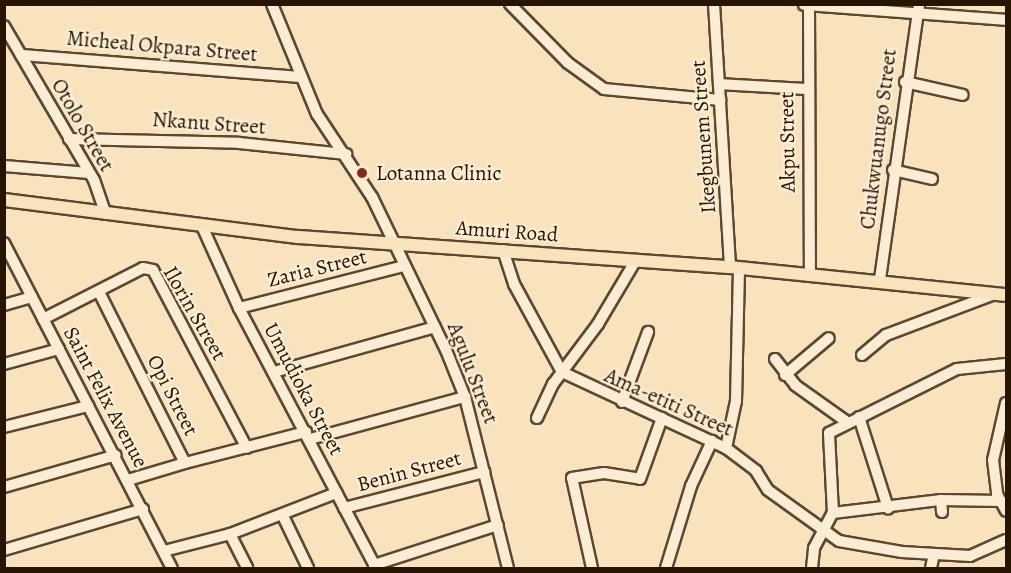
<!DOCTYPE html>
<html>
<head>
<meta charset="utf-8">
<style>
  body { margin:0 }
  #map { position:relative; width:1011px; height:573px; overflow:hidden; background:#f9e3bc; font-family:Alegreya,serif }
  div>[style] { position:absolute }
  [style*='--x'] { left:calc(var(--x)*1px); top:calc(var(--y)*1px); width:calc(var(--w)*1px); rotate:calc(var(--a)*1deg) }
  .roads { filter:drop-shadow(2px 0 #5c4831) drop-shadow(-2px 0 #5c4831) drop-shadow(0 2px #5c4831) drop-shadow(0 -2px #5c4831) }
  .minor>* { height:10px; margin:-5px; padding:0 5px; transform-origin:5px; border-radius:5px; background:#fbedd3 }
  .major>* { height:12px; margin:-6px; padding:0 6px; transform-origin:6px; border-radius:6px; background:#f9e3bc }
  .dots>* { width:16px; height:16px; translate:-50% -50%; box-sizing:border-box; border:3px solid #fbedd3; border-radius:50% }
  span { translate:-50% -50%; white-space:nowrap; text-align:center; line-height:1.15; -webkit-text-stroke:4.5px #fbedd3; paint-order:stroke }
  .street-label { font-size:21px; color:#271503 }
  .poi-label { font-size:21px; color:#271503 }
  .left { translate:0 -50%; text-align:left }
  .frame { position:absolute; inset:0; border:6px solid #271503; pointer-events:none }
</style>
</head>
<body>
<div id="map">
  <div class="roads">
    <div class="minor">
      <i style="--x:272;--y:4;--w:119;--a:67.8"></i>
      <i style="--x:317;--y:114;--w:100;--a:56.5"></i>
      <i style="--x:372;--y:197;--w:170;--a:64.2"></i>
      <i style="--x:446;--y:350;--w:51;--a:68"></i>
      <i style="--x:465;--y:397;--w:176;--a:75.9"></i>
      <i style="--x:510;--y:4;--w:83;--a:45.5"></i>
      <i style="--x:568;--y:63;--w:44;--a:35.8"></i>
      <i style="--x:604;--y:89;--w:117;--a:5.4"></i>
      <i style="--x:714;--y:4;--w:263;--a:86.5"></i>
      <i style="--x:804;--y:5;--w:203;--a:4.2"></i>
      <i style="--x:809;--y:6;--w:270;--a:89.8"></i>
      <i style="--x:4;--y:26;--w:178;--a:59.7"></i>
      <i style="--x:94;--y:180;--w:36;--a:71"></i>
      <i style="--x:21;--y:55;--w:281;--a:4.5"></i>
      <i style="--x:905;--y:82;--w:59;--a:12.6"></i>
      <i style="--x:719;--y:84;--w:86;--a:3.3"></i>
      <i style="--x:69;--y:139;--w:170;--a:1.3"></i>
      <i style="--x:239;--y:143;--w:108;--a:5.9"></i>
      <i style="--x:4;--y:166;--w:85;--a:4.7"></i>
      <i style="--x:893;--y:170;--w:40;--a:13"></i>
      <i style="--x:202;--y:226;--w:90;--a:65.7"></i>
      <i style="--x:239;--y:308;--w:294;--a:62.2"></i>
      <i style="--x:4;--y:243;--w:366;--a:62.7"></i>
      <i style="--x:503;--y:250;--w:36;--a:72"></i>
      <i style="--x:514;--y:284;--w:100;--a:61.4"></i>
      <i style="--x:562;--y:372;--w:181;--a:24.9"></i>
      <i style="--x:726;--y:448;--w:38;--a:37"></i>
      <i style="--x:756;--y:471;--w:22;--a:58"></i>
      <i style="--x:768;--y:490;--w:87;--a:35.7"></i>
      <i style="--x:839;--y:541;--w:64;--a:9.9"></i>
      <i style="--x:902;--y:552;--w:68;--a:3.4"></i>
      <i style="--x:970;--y:556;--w:39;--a:-24"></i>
      <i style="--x:880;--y:279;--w:278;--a:-81.9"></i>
      <i style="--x:99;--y:292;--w:191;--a:63.3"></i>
      <i style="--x:185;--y:463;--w:59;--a:163.4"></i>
      <i style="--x:4;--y:305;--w:29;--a:-16"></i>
      <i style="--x:239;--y:308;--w:170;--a:-14.3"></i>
      <i style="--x:43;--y:319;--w:112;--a:-27"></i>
      <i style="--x:143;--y:268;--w:10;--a:11"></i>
      <i style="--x:153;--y:270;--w:201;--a:62.2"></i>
      <i style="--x:862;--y:355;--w:31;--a:-40"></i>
      <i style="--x:886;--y:335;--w:113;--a:-20.7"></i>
      <i style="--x:775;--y:359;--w:33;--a:52"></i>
      <i style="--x:795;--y:385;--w:64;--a:35.4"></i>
      <i style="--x:4;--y:364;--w:57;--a:-15.3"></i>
      <i style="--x:274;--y:372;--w:167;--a:-15.6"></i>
      <i style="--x:785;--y:375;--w:57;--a:-40.1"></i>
      <i style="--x:622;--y:402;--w:75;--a:-69.6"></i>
      <i style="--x:1006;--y:403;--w:58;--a:102.8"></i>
      <i style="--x:993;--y:460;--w:34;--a:83"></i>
      <i style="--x:997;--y:494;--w:19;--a:62"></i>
      <i style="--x:859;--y:417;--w:96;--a:72.3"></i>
      <i style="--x:537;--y:418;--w:38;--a:-65"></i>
      <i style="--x:553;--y:384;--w:75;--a:-53.1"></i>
      <i style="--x:598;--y:324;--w:74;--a:-59.3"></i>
      <i style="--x:4;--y:427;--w:87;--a:-14"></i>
      <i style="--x:310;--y:439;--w:161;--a:-15.2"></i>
      <i style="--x:726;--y:448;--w:48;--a:-78"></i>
      <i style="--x:736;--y:401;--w:133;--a:-88.7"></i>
      <i style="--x:185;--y:463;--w:125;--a:-14.4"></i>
      <i style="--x:4;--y:487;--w:116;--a:-15.9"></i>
      <i style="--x:941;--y:500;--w:12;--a:85"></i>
      <i style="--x:344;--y:508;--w:145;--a:-14.4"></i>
      <i style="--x:833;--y:513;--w:109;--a:-6.9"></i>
      <i style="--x:941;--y:500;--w:60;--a:1"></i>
      <i style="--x:283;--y:516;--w:58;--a:64.3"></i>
      <i style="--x:230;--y:534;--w:38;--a:63"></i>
      <i style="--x:4;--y:550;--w:145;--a:-16.4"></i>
      <i style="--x:164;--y:551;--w:68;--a:-14.4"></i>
      <i style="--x:230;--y:534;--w:114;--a:-21.1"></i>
      <i style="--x:374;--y:565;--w:130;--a:-17.9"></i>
      <i style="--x:592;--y:568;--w:92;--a:-102.5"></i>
      <i style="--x:572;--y:478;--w:32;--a:-9"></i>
      <i style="--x:604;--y:473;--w:36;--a:9"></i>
      <i style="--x:640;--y:479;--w:65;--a:-70.2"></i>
      <i style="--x:666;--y:568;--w:86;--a:-73"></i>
      <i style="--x:691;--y:486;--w:50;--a:-65"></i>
      <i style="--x:812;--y:568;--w:20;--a:-84"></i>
      <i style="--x:814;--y:548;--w:40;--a:-62"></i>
      <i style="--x:833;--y:513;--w:80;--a:-92.9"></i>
      <i style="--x:829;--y:433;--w:143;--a:-26.6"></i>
      <i style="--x:957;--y:369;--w:49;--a:-5.8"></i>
      <i style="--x:931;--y:568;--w:14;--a:-78"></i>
    </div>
    <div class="major">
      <i style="--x:4;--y:200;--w:296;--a:7.2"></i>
      <i style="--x:298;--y:237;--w:433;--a:4"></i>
      <i style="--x:730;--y:267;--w:277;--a:5.8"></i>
    </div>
  </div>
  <div class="dots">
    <i style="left:362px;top:173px;background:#8f2418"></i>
  </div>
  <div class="street-label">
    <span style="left:162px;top:46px;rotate:5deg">Micheal Okpara Street</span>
    <span style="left:209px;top:123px;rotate:4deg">Nkanu Street</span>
    <span style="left:83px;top:125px;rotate:60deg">Otolo Street</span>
    <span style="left:703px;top:137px;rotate:-94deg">Ikegbunem Street</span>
    <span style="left:878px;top:139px;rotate:-83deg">Chukwuanugo Street</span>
    <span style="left:787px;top:142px;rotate:-91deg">Akpu Street</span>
    <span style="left:507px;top:231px;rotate:4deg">Amuri Road</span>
    <span style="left:317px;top:268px;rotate:-14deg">Zaria Street</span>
    <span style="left:195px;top:313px;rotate:60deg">Ilorin Street</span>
    <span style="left:473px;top:373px;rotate:69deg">Agulu Street</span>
    <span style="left:304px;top:389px;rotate:62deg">Umudioka Street</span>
    <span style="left:173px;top:395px;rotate:63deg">Opi Street</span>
    <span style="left:106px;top:397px;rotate:62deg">Saint Felix Avenue</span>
    <span style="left:669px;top:402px;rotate:24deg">Ama-etiti Street</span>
    <span style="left:409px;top:471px;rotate:-15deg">Benin Street</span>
  </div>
  <div class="poi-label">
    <span class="left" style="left:376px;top:173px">Lotanna Clinic</span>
  </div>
  <div class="frame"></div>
</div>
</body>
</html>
